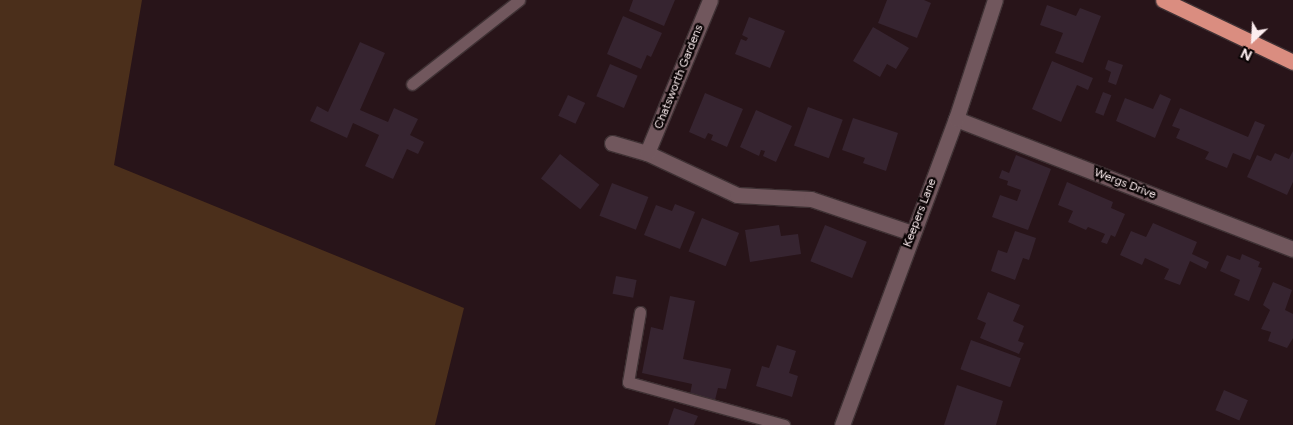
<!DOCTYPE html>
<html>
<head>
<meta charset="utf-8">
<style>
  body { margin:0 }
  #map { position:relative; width:1293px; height:425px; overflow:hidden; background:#281419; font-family:Figtree,sans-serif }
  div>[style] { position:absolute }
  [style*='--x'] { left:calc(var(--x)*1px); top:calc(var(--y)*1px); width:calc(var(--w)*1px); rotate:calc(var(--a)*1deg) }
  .green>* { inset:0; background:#4b2f1b }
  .building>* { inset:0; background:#362430; transform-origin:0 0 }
  .roads { filter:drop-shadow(1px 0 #3f3134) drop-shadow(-1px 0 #3f3134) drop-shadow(0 1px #3f3134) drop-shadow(0 -1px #3f3134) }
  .lane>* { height:11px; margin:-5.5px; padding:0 5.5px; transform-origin:5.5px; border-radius:5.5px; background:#71575d }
  .street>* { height:15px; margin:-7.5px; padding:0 7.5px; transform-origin:7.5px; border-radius:7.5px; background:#71575d }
  .secondary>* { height:15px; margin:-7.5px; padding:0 7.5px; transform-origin:7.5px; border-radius:7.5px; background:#71575d }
  .highway>* { height:15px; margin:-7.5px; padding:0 7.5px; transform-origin:7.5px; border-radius:7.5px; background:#da8d80 }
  span { translate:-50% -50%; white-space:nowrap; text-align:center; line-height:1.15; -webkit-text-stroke:4.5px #0b0405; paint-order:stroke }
  .street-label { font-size:12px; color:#fcedef }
  .north { position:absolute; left:1228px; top:15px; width:50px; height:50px; -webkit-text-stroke:4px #0b0405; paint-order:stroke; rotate:205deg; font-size:14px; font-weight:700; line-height:20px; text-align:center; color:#fcedef }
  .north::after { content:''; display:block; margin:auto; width:18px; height:22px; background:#fcedef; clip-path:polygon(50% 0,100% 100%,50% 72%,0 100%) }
</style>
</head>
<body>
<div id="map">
  <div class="green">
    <i style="clip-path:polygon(0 0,142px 0,114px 165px,464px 308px,435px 425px,0 425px)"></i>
  </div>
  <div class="building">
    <i style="clip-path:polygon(633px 0,675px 0,664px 26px,629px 11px)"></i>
    <i style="clip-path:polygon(887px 0,924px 0,931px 3px,917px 38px,878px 23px)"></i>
    <i style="clip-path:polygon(1047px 5px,1076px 16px,1080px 8px,1101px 16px,1083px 63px,1055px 53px,1063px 33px,1040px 25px)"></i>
    <i style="clip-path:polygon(623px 16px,662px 33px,651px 57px,647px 55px,641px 69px,607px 54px)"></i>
    <i style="clip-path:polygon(749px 17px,785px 31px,770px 68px,735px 54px,741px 39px,746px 41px,748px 38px,742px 35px)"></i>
    <i style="clip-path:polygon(873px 27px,909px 48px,896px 69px,887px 64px,880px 77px,853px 61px)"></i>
    <i style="clip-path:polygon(360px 42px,385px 53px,360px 110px,388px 122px,394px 108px,418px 119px,410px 135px,424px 142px,418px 154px,407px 149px,393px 179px,365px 166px,379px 135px,353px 123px,347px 138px,310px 121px,317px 106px,328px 112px)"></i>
    <i style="clip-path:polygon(1108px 60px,1123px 65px,1116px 85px,1108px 82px,1111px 72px,1105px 69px)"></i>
    <i style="clip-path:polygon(1052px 61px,1093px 78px,1088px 90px,1077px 85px,1061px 122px,1032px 109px)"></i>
    <i style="left:610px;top:64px;width:30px;height:35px;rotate:23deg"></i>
    <i style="left:1103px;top:92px;width:9px;height:22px;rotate:21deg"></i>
    <i style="clip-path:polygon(705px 93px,743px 109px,727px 147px,711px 140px,713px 135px,708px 133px,705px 139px,689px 132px)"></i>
    <i style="clip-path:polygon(1160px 94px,1171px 99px,1155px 138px,1116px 121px,1125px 98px,1153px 109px)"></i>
    <i style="left:568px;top:95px;width:19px;height:23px;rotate:25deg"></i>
    <i style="left:808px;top:107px;width:37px;height:41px;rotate:20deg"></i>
    <i style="clip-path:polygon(1180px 108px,1248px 137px,1255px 121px,1265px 125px,1250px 160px,1233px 153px,1227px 168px,1205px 159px,1209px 152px,1176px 138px,1180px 129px,1172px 126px)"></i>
    <i style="clip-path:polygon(756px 110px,792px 126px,776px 162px,763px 156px,765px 151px,761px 150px,759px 156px,740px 147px)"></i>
    <i style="clip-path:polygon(853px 118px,898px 133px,886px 171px,863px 163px,865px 158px,842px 150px)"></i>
    <i style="clip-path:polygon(1293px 151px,1293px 182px,1287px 195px,1247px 177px,1257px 155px,1271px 161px,1275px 153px,1289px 159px)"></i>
    <i style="left:560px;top:154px;width:50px;height:31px;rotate:38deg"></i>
    <i style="clip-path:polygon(1016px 155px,1051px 169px,1028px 230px,992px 217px,1000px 195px,1017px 201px,1021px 190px,1007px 185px,1008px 181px,999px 178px,1002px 170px,1009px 173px)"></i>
    <i style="clip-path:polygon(1067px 182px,1113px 202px,1111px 208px,1125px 214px,1115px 237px,1111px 235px,1107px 244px,1101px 242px,1105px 234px,1088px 227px,1086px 230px,1068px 222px,1073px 211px,1058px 205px)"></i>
    <i style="left:612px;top:183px;width:39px;height:35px;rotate:21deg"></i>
    <i style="clip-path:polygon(675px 204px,695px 212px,680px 249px,644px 235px,656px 205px,672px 211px)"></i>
    <i style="left:702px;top:218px;width:40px;height:36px;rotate:22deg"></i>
    <i style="clip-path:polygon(1153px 223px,1197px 242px,1192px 254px,1209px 262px,1206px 269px,1190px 261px,1180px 285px,1164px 279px,1169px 269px,1145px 258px,1142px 265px,1120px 255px,1131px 231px,1146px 237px)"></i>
    <i style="clip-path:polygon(779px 225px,781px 236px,798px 234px,801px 254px,750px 262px,745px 230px)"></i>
    <i style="left:825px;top:225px;width:45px;height:39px;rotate:22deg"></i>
    <i style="clip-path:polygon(1015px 231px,1036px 238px,1029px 260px,1023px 258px,1015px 280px,991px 271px,998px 250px,1007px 253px)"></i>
    <i style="clip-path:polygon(1242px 254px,1260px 262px,1258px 267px,1262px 268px,1249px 301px,1234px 295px,1240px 280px,1220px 271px,1227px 255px,1240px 260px)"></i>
    <i style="left:616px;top:276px;width:21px;height:18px;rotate:11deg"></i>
    <i style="clip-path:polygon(1273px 282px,1292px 290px,1285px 310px,1293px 314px,1293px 338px,1287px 348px,1268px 341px,1271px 332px,1261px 329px,1270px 310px,1263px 305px)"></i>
    <i style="clip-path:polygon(988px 292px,1020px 305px,1013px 321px,1024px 326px,1018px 341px,1024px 343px,1019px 354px,980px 338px,986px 323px,977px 319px)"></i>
    <i style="clip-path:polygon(670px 296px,695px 301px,683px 359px,731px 369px,726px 389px,718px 388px,715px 400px,690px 394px,692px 384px,642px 373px,651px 327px,663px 330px)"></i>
    <i style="left:971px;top:340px;width:53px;height:31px;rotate:20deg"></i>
    <i style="clip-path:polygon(777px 345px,796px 351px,789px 373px,798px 376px,792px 397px,756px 386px,762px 366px,769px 368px)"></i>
    <i style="clip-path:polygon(957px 385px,1003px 401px,996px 425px,944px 425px)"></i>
    <i style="left:1224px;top:390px;width:26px;height:22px;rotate:23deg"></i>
    <i style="clip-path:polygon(674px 408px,698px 416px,694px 425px,668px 425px)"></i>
  </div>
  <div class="roads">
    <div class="lane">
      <i style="--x:412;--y:84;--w:136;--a:-38.1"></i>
      <i style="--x:640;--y:312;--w:71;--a:99.7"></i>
      <i style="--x:628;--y:382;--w:162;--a:15.4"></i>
    </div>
    <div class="street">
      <i style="--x:956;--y:119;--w:361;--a:21.1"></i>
      <i style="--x:612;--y:143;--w:36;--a:16"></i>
      <i style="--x:647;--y:153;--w:99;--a:25"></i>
      <i style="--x:737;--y:195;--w:74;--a:3.1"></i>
      <i style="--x:811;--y:199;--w:107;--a:18.6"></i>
      <i style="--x:647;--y:153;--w:165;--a:-67.6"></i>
    </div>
    <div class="secondary">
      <i style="--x:842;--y:425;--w:327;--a:-69.6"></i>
      <i style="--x:956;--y:119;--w:125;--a:-71.9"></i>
    </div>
    <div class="highway">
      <i style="--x:1163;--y:0;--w:144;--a:25.5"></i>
    </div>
  </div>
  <div class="street-label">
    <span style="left:679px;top:77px;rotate:-68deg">Chatsworth Gardens</span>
    <span style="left:1125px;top:184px;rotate:21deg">Wergs Drive</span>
    <span style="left:920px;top:213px;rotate:-69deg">Keepers Lane</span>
  </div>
  <div class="north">N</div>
</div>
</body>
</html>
